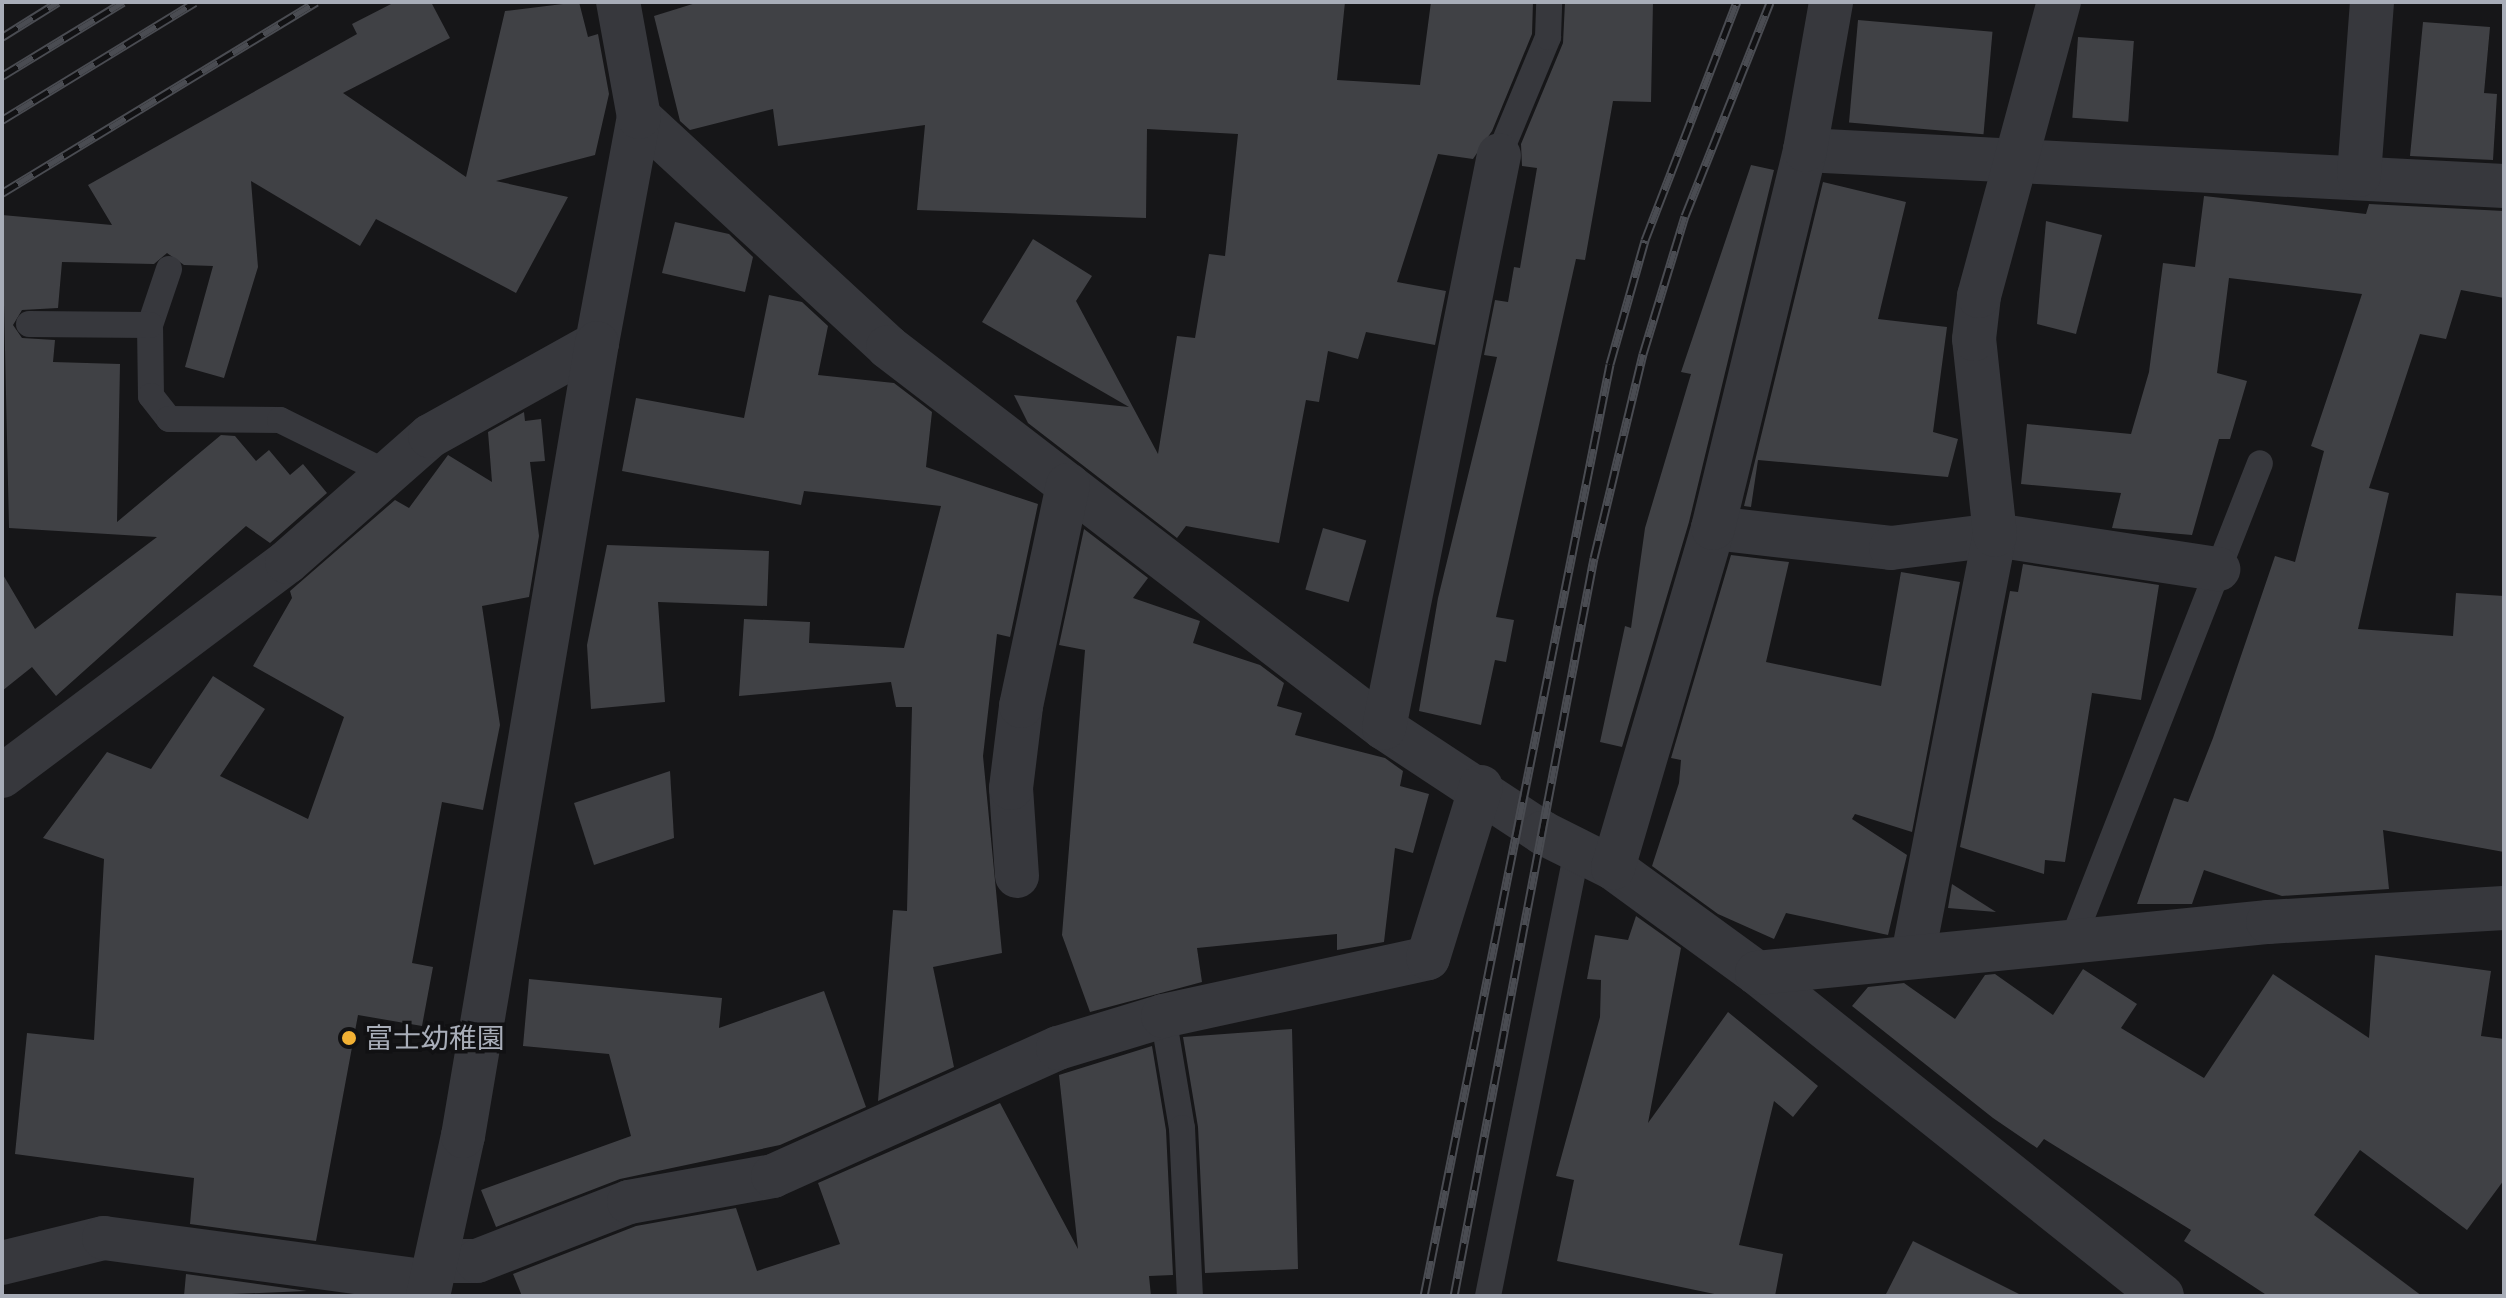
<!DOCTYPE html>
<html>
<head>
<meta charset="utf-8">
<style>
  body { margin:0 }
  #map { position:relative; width:2506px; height:1298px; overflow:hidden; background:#161618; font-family:Mulish,"Noto Sans JP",sans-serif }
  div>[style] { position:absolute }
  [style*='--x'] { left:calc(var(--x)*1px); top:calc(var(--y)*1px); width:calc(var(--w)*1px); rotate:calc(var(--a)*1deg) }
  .building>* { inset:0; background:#404145; transform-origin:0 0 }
  .lane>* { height:26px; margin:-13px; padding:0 13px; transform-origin:13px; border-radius:13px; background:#37383d }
  .street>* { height:44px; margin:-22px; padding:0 22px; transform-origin:22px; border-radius:22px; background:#37383d }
  .rail>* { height:9px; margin-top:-4.5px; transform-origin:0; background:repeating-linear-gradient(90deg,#111113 0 18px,#4a4c52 0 36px); box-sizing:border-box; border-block:2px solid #4a4c52 }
  .dots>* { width:22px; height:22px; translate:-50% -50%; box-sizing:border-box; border:4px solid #111113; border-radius:50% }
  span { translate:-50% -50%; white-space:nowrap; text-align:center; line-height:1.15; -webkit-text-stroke:7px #111113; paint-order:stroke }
  .poi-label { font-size:28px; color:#a8adb8 }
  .left { translate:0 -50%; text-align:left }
  .frame { position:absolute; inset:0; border:4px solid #a8adb8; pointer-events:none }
</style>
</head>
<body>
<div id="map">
  <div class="building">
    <i style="clip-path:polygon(395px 2px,431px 2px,450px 38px,343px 93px,466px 177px,505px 11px,579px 2px,588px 37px,598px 34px,609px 94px,595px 155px,496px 181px,568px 197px,516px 293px,376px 219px,360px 246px,251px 181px,258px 267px,224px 378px,185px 367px,213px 266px,184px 265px,167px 253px,154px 264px,62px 262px,58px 308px,22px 310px,13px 325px,22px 338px,55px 340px,53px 362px,120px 364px,117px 522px,221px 435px,235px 436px,256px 461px,269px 450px,290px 475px,303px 464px,327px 493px,270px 543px,246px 526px,56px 696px,32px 667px,2px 691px,2px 573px,35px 629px,157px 537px,9px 528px,2px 215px,112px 225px,88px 185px,357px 34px,352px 24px)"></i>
    <i style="clip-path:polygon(699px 2px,1345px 2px,1337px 80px,1420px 85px,1431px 2px,1533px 2px,1532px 34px,1492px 131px,1473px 159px,1438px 154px,1397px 282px,1446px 291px,1435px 345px,1366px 332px,1358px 359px,1328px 351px,1319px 402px,1306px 400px,1279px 543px,1186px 526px,1177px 538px,1028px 423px,1014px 395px,1129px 407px,982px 322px,1033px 239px,1092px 276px,1076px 301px,1158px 454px,1177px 336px,1195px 338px,1209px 254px,1225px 256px,1238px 134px,1147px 129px,1146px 218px,917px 210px,925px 125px,778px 146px,773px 109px,690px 130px,680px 121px,654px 16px)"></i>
    <i style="clip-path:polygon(1565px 2px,1653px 2px,1651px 102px,1613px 101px,1585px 260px,1576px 259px,1496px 617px,1514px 620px,1506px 662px,1495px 660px,1481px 725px,1419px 711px,1438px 598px,1497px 357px,1484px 355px,1495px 300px,1508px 302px,1514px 267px,1520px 268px,1537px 168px,1522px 166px,1521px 144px,1563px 43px)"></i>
    <i style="left:1858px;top:20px;width:135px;height:103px;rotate:5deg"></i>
    <i style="clip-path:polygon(2423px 22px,2490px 27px,2484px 93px,2497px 94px,2493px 160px,2410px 156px)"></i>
    <i style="left:2078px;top:37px;width:56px;height:81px;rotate:4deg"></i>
    <i style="clip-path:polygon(1751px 165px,1774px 170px,1689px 522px,1622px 747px,1600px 742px,1625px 626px,1631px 628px,1645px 528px,1691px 374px,1681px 372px)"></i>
    <i style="clip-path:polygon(1823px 182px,1906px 202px,1878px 319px,1947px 327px,1933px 432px,1958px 439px,1948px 477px,1758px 460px,1751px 507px,1744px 506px)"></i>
    <i style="clip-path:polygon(2204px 196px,2366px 214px,2369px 204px,2504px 211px,2504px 298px,2461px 290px,2446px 339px,2420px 334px,2369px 488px,2389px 493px,2358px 629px,2453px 636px,2456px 593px,2504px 596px,2504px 852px,2383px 830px,2389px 889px,2282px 896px,2204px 870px,2192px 904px,2137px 904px,2174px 798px,2188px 802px,2213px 738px,2275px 556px,2295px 562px,2324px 451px,2311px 446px,2362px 294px,2229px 278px,2217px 373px,2247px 381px,2230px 439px,2219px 439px,2192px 535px,2112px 528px,2121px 493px,2021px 484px,2027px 424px,2131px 434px,2149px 372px,2163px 263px,2195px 267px)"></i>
    <i style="clip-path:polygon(2046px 221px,2102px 235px,2076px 334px,2037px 324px)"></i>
    <i style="clip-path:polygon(675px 222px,729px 234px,753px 257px,745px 292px,662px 273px)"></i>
    <i style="clip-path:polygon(769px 295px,802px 302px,828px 326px,818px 375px,894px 383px,932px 412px,926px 467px,1038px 504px,1010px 637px,997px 634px,983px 756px,1002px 953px,933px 967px,954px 1067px,878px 1101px,893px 910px,907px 911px,912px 707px,896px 707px,891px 682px,739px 696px,744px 619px,810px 622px,809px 643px,904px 648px,941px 506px,804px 491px,801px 505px,622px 471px,636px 398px,744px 418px)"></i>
    <i style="clip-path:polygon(524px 412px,525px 421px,541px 419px,545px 461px,530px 462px,539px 536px,529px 597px,482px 606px,500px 725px,483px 810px,442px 802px,412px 963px,433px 967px,422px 1026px,358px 1015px,316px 1241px,190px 1224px,194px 1178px,15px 1154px,27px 1033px,94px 1040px,104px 859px,43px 838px,107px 752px,151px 769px,213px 676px,265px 709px,220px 776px,308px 819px,344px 717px,253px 666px,292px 598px,290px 591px,395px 500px,409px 508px,448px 455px,492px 482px,488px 432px)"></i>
    <i style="left:1323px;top:528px;width:45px;height:64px;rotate:16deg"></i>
    <i style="clip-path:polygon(1084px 529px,1148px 578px,1133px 598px,1200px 621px,1193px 643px,1260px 665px,1284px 683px,1277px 706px,1302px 713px,1295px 735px,1385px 758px,1403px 771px,1400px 786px,1429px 794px,1413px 853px,1395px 848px,1384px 942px,1337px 950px,1337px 934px,1197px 948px,1202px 982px,1090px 1012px,1062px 935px,1085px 650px,1059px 645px)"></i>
    <i style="clip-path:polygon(607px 545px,769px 551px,767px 606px,658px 602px,665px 702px,591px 709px,587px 645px)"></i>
    <i style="clip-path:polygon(1731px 555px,1789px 562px,1766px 662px,1881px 686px,1901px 572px,1960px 582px,1912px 832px,1855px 814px,1852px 819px,1907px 855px,1888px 935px,1786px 913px,1774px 939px,1718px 914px,1652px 866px,1679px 783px,1681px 760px,1671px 758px)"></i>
    <i style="clip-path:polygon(2023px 564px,2159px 585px,2141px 700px,2092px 693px,2065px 862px,2045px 860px,2044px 874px,1960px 847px,2010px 591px,2018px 592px)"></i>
    <i style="clip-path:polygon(670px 771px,674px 838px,594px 865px,574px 803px)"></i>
    <i style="clip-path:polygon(1952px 884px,1996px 912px,1948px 908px)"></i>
    <i style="clip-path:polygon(1636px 916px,1681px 948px,1648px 1123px,1728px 1012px,1818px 1086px,1793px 1117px,1774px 1101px,1739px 1245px,1783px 1254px,1775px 1296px,1724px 1296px,1557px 1261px,1574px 1180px,1556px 1176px,1600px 1017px,1601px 980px,1587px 979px,1595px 935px,1628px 940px)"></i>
    <i style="clip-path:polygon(2375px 955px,2491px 971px,2481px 1036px,2504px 1039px,2504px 1180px,2467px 1230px,2360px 1150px,2314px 1215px,2422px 1296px,2268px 1296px,2184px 1241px,2191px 1230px,2044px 1139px,2037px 1148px,1993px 1118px,1852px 1006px,1868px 987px,1904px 983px,1955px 1019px,1985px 975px,1995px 974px,2053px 1015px,2083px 969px,2137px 1004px,2121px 1028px,2204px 1078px,2273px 974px,2369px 1038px)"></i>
    <i style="clip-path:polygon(529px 979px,722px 998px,719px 1028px,824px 991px,866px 1107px,780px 1145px,620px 1179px,496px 1227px,481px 1190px,631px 1136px,609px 1054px,523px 1046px)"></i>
    <i style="clip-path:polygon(1292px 1029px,1298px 1269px,1205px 1273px,1198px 1127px,1183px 1037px)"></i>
    <i style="clip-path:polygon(1152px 1046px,1166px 1130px,1173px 1275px,1149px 1276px,1151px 1296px,522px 1296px,513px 1274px,636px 1226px,736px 1208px,757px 1271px,840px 1244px,818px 1183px,1000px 1103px,1078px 1249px,1059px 1075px)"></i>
    <i style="clip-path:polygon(1913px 1241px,2023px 1296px,1885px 1296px)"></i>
    <i style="clip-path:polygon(186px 1274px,307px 1291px,184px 1296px)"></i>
  </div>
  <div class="lane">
    <i style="--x:1499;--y:155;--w:128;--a:-67.4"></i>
    <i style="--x:1548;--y:37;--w:35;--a:-88"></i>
    <i style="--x:169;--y:269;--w:59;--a:108.7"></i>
    <i style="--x:150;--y:325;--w:71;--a:89.2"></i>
    <i style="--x:151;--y:396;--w:29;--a:52"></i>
    <i style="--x:169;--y:419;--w:111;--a:0.5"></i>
    <i style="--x:280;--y:420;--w:117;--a:26.3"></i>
    <i style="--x:29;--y:324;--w:121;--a:0.5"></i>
    <i style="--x:2073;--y:939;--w:511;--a:-68.55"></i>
    <i style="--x:1163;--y:1016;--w:114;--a:80.4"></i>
    <i style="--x:1182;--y:1128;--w:168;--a:87.3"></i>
    <i style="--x:1488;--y:1296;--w:459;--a:-78.7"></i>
  </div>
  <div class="street">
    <i style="--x:639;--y:117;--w:339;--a:42.7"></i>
    <i style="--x:888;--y:347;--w:625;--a:37.53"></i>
    <i style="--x:1384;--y:728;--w:191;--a:33.4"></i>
    <i style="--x:1543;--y:833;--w:78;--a:26.6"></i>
    <i style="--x:1613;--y:868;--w:178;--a:36.1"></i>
    <i style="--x:1757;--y:973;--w:518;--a:38.57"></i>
    <i style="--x:1805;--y:150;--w:700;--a:2.95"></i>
    <i style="--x:2359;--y:175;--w:173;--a:-85.7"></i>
    <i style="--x:1713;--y:528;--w:179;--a:6.4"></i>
    <i style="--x:1891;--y:548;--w:105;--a:-7.1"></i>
    <i style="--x:1995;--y:535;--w:226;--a:8.7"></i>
    <i style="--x:1384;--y:728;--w:584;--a:-78.65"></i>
    <i style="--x:2;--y:776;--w:356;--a:-36.9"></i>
    <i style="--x:287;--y:562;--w:191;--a:-41.4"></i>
    <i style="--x:430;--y:436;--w:191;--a:-29.1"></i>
    <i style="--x:597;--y:343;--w:230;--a:-79.5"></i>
    <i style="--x:639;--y:117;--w:117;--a:-100.3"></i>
    <i style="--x:1613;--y:868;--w:354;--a:-73.6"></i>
    <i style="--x:1713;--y:528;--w:389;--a:-76.3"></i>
    <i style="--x:1805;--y:150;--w:150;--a:-80"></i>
    <i style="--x:1017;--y:876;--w:88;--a:-93.9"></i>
    <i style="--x:1011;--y:788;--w:83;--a:-83"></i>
    <i style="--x:1021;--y:706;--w:226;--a:-78"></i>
    <i style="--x:1913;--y:955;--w:428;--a:-79"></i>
    <i style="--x:1995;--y:535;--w:197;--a:-96.1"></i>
    <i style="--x:1974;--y:339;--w:43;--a:-83.4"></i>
    <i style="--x:1979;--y:296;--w:305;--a:-74.8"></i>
    <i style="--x:1757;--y:973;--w:514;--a:-5.7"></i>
    <i style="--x:2268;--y:922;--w:236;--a:-3.4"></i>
    <i style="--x:437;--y:1261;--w:40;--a:0"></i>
    <i style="--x:477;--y:1261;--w:163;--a:-21.2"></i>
    <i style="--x:629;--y:1202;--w:146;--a:-10.2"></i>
    <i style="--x:773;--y:1176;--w:312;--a:-24.2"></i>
    <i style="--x:1058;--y:1048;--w:110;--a:-16.9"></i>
    <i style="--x:1163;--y:1016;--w:271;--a:-12.3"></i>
    <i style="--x:1428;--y:958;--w:179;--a:-72.8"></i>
    <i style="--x:2;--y:1263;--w:105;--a:-13.8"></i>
    <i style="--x:104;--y:1238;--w:329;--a:7.7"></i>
    <i style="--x:428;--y:1296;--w:164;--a:-77.7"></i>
    <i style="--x:463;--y:1136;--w:804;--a:-80.41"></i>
  </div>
  <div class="rail">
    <i style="--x:2;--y:37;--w:66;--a:-32"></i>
    <i style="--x:2;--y:76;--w:142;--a:-31.4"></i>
    <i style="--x:2;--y:120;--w:226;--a:-31.4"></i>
    <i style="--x:2;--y:193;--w:368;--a:-31.3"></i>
    <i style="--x:1424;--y:1296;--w:950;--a:-78.71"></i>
    <i style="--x:1610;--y:364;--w:129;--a:-74.2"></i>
    <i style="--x:1645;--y:240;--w:255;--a:-68.9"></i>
    <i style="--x:1454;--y:1296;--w:751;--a:-79.26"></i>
    <i style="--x:1594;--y:558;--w:210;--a:-76.5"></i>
    <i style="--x:1643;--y:354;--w:144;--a:-73.1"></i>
    <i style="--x:1685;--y:216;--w:230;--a:-68.3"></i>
  </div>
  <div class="dots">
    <i style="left:349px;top:1038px;background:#f2b134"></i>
  </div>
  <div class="poi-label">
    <span class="left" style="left:365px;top:1038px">富士幼稚園</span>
  </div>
  <div class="frame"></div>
</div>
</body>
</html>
